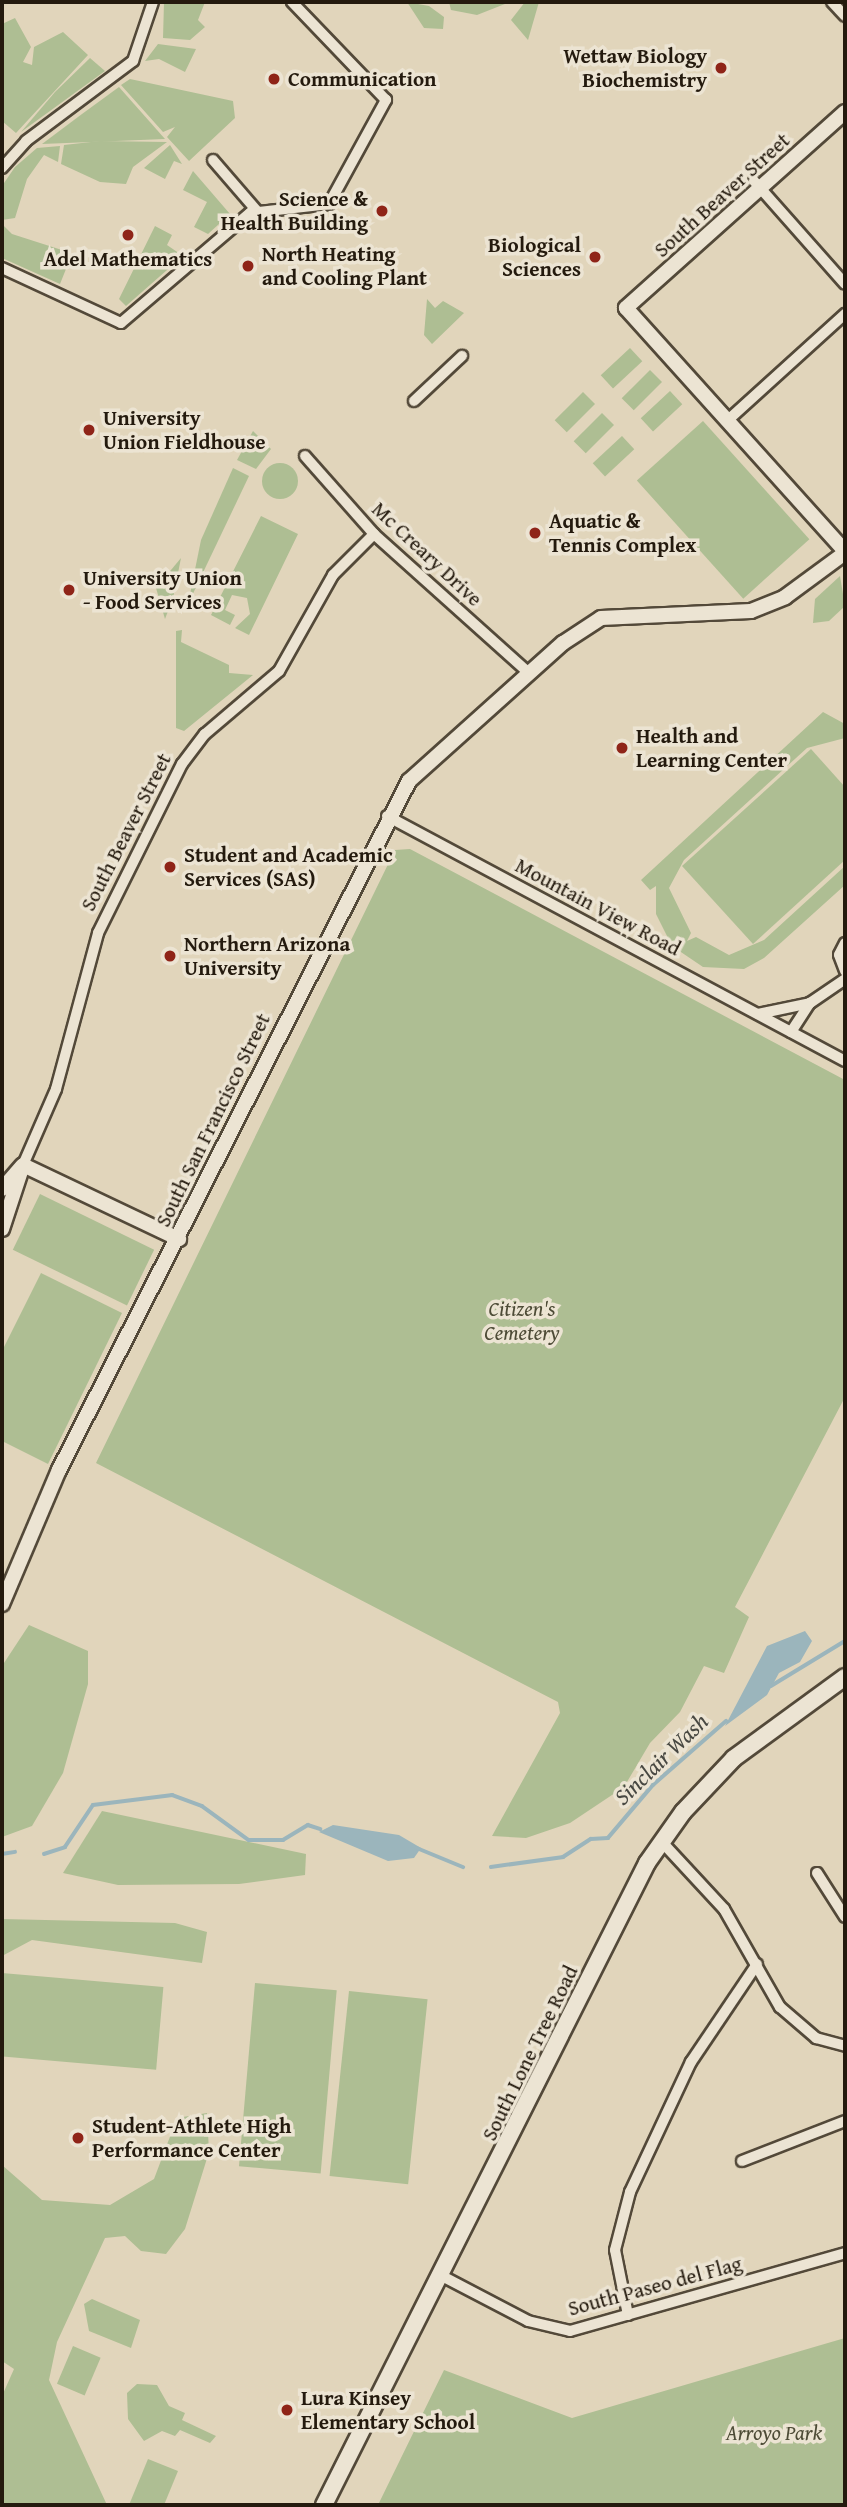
<!DOCTYPE html>
<html>
<head>
<meta charset="utf-8">
<style>
  body { margin:0 }
  #map { position:relative; width:847px; height:2507px; overflow:hidden; background:#e1d5bb; font-family:"Gentium Book Plus",serif }
  div>[style] { position:absolute }
  [style*='--x'] { left:calc(var(--x)*1px); top:calc(var(--y)*1px); width:calc(var(--w)*1px); rotate:calc(var(--a)*1deg) }
  .green>* { inset:0; background:#aebe93; transform-origin:0 0 }
  .round { border-radius:50% }
  .water>* { inset:0; background:#9bb5bc }
  .stream>* { height:3.5px; margin:-1.75px; padding:0 1.75px; transform-origin:1.75px; border-radius:1.75px; background:#9bb5bc }
  .roads { filter:drop-shadow(2px 0 #534939) drop-shadow(-2px 0 #534939) drop-shadow(0 2px #534939) drop-shadow(0 -2px #534939) }
  .minor>* { height:10px; margin:-5px; padding:0 5px; transform-origin:5px; border-radius:5px; background:#ece4d3 }
  .tertiary>* { height:14px; margin:-7px; padding:0 7px; transform-origin:7px; border-radius:7px; background:#ece4d3 }
  .secondary>* { height:16px; margin:-8px; padding:0 8px; transform-origin:8px; border-radius:8px; background:#ece4d3 }
  .dots>* { width:19px; height:19px; translate:-50% -50%; box-sizing:border-box; border:4px solid #ece4d3; border-radius:50% }
  span { translate:-50% -50%; white-space:nowrap; text-align:center; line-height:1.15; -webkit-text-stroke:7px #ece4d3; paint-order:stroke }
  .poi-label { font-size:21px; color:#241a0e; font-weight:700 }
  .right { translate:-100% -50%; text-align:right }
  .left { translate:0 -50%; text-align:left }
  .street-label { font-size:21px; color:#241a0e }
  .park-label { font-size:21px; color:#4d4b36; font-style:italic }
  .water-label { font-size:23px; color:#484842; font-style:italic }
  .frame { position:absolute; inset:0; border:4px solid #241a0e; pointer-events:none }
</style>
</head>
<body>
<div id="map">
  <div class="green">
    <i style="clip-path:polygon(164px 2px,205px 2px,198px 20px,205px 27px,190px 40px,163px 38px)"></i>
    <i style="clip-path:polygon(407px 2px,429px 6px,444px 17px,443px 29px,424px 28px)"></i>
    <i style="clip-path:polygon(449px 2px,510px 2px,477px 15px,451px 10px)"></i>
    <i style="clip-path:polygon(525px 2px,539px 2px,528px 40px,511px 20px)"></i>
    <i style="clip-path:polygon(15px 18px,31px 47px,23px 62px,32px 65px,34px 47px,63px 32px,88px 55px,16px 133px,2px 121px,2px 24px)"></i>
    <i style="clip-path:polygon(158px 44px,196px 49px,185px 72px,159px 59px,145px 61px)"></i>
    <i style="clip-path:polygon(90px 58px,105px 71px,21px 132px,55px 92px)"></i>
    <i style="clip-path:polygon(130px 79px,233px 101px,235px 118px,189px 161px,167px 137px,175px 127px,163px 132px,121px 85px)"></i>
    <i style="clip-path:polygon(119px 87px,165px 139px,42px 144px,82px 114px)"></i>
    <i style="clip-path:polygon(100px 141px,167px 142px,133px 167px,126px 184px,100px 182px,61px 164px,64px 145px)"></i>
    <i style="clip-path:polygon(170px 145px,182px 164px,174px 161px,165px 179px,144px 168px)"></i>
    <i style="clip-path:polygon(60px 146px,58px 162px,44px 155px,27px 179px,15px 218px,2px 220px,2px 186px,15px 167px,37px 148px)"></i>
    <i style="clip-path:polygon(193px 171px,230px 214px,208px 234px,194px 227px,207px 202px,183px 190px)"></i>
    <i style="clip-path:polygon(2px 224px,12px 234px,65px 251px,68px 264px,60px 284px,2px 258px)"></i>
    <i style="clip-path:polygon(155px 226px,172px 235px,167px 245px,183px 256px,126px 306px,119px 299px)"></i>
    <i style="clip-path:polygon(427px 299px,435px 308px,443px 301px,464px 313px,432px 344px,424px 335px)"></i>
    <i style="left:630px;top:348px;width:18px;height:40px;rotate:47deg"></i>
    <i style="left:650px;top:370px;width:17px;height:40px;rotate:45deg"></i>
    <i style="left:670px;top:391px;width:18px;height:40px;rotate:47deg"></i>
    <i style="left:583px;top:392px;width:17px;height:40px;rotate:45deg"></i>
    <i style="left:602px;top:413px;width:17px;height:40px;rotate:45deg"></i>
    <i style="left:703px;top:421px;width:159px;height:89px;rotate:48deg"></i>
    <i style="clip-path:polygon(253px 431px,271px 449px,256px 469px,237px 460px)"></i>
    <i style="left:622px;top:436px;width:18px;height:40px;rotate:47deg"></i>
    <i class="round" style="left:262px;top:463px;width:36px;height:36px"></i>
    <i style="clip-path:polygon(233px 468px,249px 476px,188px 604px,201px 540px)"></i>
    <i style="clip-path:polygon(261px 516px,298px 534px,249px 635px,235px 628px,250px 614px,247px 598px,232px 595px,225px 610px,235px 615px,230px 625px,211px 615px)"></i>
    <i style="clip-path:polygon(181px 558px,173px 598px,165px 619px,156px 588px)"></i>
    <i style="clip-path:polygon(840px 576px,845px 606px,829px 621px,813px 623px,815px 599px)"></i>
    <i style="clip-path:polygon(182px 630px,181px 642px,229px 665px,229px 673px,253px 675px,184px 731px,176px 728px,176px 631px)"></i>
    <i style="clip-path:polygon(823px 712px,845px 724px,845px 738px,807px 748px,684px 860px,669px 888px,691px 933px,687px 941px,696px 937px,729px 955px,764px 940px,845px 866px,845px 885px,764px 958px,744px 969px,703px 967px,672px 946px,656px 914px,656px 886px,650px 890px,641px 880px)"></i>
    <i style="clip-path:polygon(811px 749px,845px 787px,845px 860px,753px 944px,682px 866px)"></i>
    <i style="clip-path:polygon(410px 849px,845px 1080px,845px 1397px,735px 1607px,749px 1617px,724px 1673px,704px 1666px,680px 1712px,650px 1743px,624px 1787px,570px 1823px,526px 1838px,492px 1836px,560px 1713px,558px 1702px,96px 1463px,395px 850px)"></i>
    <i style="left:40px;top:1194px;width:127px;height:62px;rotate:26deg"></i>
    <i style="clip-path:polygon(41px 1273px,122px 1313px,48px 1464px,2px 1441px,2px 1351px)"></i>
    <i style="clip-path:polygon(29px 1625px,88px 1651px,88px 1684px,63px 1773px,32px 1826px,2px 1837px,2px 1666px)"></i>
    <i style="clip-path:polygon(102px 1811px,306px 1854px,305px 1875px,239px 1884px,118px 1885px,63px 1873px)"></i>
    <i style="clip-path:polygon(2px 1919px,175px 1923px,207px 1932px,202px 1963px,32px 1940px,2px 1956px)"></i>
    <i style="left:2px;top:1973px;width:162px;height:83px;rotate:5deg"></i>
    <i style="left:255px;top:1983px;width:82px;height:184px;rotate:5deg"></i>
    <i style="left:349px;top:1991px;width:79px;height:186px;rotate:6deg"></i>
    <i style="clip-path:polygon(207px 2113px,209px 2152px,185px 2229px,166px 2254px,141px 2251px,125px 2236px,105px 2238px,57px 2342px,49px 2380px,107px 2505px,2px 2505px,2px 2396px,14px 2369px,2px 2361px,2px 2165px,42px 2200px,110px 2205px,154px 2179px,177px 2118px)"></i>
    <i style="clip-path:polygon(92px 2299px,140px 2320px,131px 2348px,89px 2331px,84px 2304px)"></i>
    <i style="clip-path:polygon(845px 2338px,845px 2505px,378px 2505px,444px 2370px,572px 2418px)"></i>
    <i style="left:73px;top:2346px;width:30px;height:41px;rotate:23deg"></i>
    <i style="clip-path:polygon(137px 2384px,157px 2385px,169px 2406px,185px 2413px,182px 2420px,216px 2436px,210px 2443px,180px 2430px,175px 2436px,162px 2431px,144px 2441px,128px 2419px,127px 2393px)"></i>
    <i style="clip-path:polygon(148px 2459px,178px 2471px,164px 2505px,129px 2505px)"></i>
  </div>
  <div class="water">
    <i style="clip-path:polygon(805px 1631px,812px 1641px,800px 1662px,779px 1673px,767px 1695px,725px 1726px,767px 1646px)"></i>
    <i style="clip-path:polygon(333px 1825px,399px 1835px,421px 1848px,414px 1858px,388px 1861px,319px 1832px)"></i>
  </div>
  <div class="stream">
    <i style="--x:771;--y:1686;--w:87;--a:-31.3"></i>
    <i style="--x:417;--y:1848;--w:50;--a:22.4"></i>
    <i style="--x:2;--y:1854;--w:13;--a:-9"></i>
    <i style="--x:44;--y:1854;--w:22;--a:-18"></i>
    <i style="--x:65;--y:1847;--w:50;--a:-56.3"></i>
    <i style="--x:93;--y:1805;--w:80;--a:-7.2"></i>
    <i style="--x:172;--y:1795;--w:32;--a:20"></i>
    <i style="--x:202;--y:1806;--w:58;--a:35.9"></i>
    <i style="--x:249;--y:1840;--w:34;--a:0"></i>
    <i style="--x:283;--y:1840;--w:29;--a:-31"></i>
    <i style="--x:308;--y:1825;--w:13;--a:18"></i>
    <i style="--x:491;--y:1867;--w:73;--a:-7.9"></i>
    <i style="--x:563;--y:1857;--w:33;--a:-33"></i>
    <i style="--x:591;--y:1839;--w:17;--a:-3"></i>
    <i style="--x:608;--y:1838;--w:70;--a:-49.7"></i>
    <i style="--x:653;--y:1785;--w:97;--a:-41.2"></i>
  </div>
  <div class="roads">
    <div class="minor">
      <i style="--x:832;--y:2;--w:19;--a:47"></i>
      <i style="--x:213;--y:160;--w:67;--a:49.2"></i>
      <i style="--x:2;--y:168;--w:36;--a:-48"></i>
      <i style="--x:26;--y:141;--w:134;--a:-36.8"></i>
      <i style="--x:133;--y:61;--w:62;--a:-71.3"></i>
      <i style="--x:754;--y:181;--w:137;--a:48.5"></i>
      <i style="--x:2;--y:268;--w:131;--a:24.8"></i>
      <i style="--x:121;--y:323;--w:170;--a:-40.5"></i>
      <i style="--x:250;--y:213;--w:80;--a:-6.5"></i>
      <i style="--x:329;--y:204;--w:119;--a:-61.3"></i>
      <i style="--x:386;--y:100;--w:136;--a:-133.8"></i>
      <i style="--x:414;--y:401;--w:66;--a:-43.2"></i>
      <i style="--x:728;--y:420;--w:158;--a:-42.2"></i>
      <i style="--x:305;--y:456;--w:104;--a:48.5"></i>
      <i style="--x:374;--y:534;--w:208;--a:41.9"></i>
      <i style="--x:387;--y:816;--w:519;--a:28.14"></i>
      <i style="--x:845;--y:943;--w:13;--a:117"></i>
      <i style="--x:839;--y:955;--w:17;--a:69"></i>
      <i style="--x:758;--y:1014;--w:53;--a:-11.9"></i>
      <i style="--x:791;--y:1032;--w:35;--a:-57"></i>
      <i style="--x:810;--y:1003;--w:42;--a:-34.4"></i>
      <i style="--x:23;--y:1165;--w:83;--a:-66.5"></i>
      <i style="--x:56;--y:1089;--w:162;--a:-74.9"></i>
      <i style="--x:98;--y:933;--w:189;--a:-63.6"></i>
      <i style="--x:182;--y:764;--w:38;--a:-53"></i>
      <i style="--x:205;--y:734;--w:97;--a:-40.4"></i>
      <i style="--x:279;--y:671;--w:110;--a:-60.6"></i>
      <i style="--x:333;--y:575;--w:58;--a:-45"></i>
      <i style="--x:661;--y:1841;--w:93;--a:47.2"></i>
      <i style="--x:724;--y:1909;--w:113;--a:60.3"></i>
      <i style="--x:780;--y:2007;--w:48;--a:40.7"></i>
      <i style="--x:816;--y:2038;--w:30;--a:15"></i>
      <i style="--x:817;--y:1873;--w:52;--a:57.5"></i>
      <i style="--x:742;--y:2161;--w:110;--a:-21.2"></i>
      <i style="--x:442;--y:2276;--w:97;--a:27.6"></i>
      <i style="--x:528;--y:2321;--w:43;--a:13.4"></i>
      <i style="--x:570;--y:2331;--w:286;--a:-15.8"></i>
      <i style="--x:628;--y:2315;--w:66;--a:-101.3"></i>
      <i style="--x:615;--y:2250;--w:60;--a:-75.5"></i>
      <i style="--x:630;--y:2192;--w:144;--a:-64.9"></i>
      <i style="--x:691;--y:2062;--w:118;--a:-56"></i>
    </div>
    <div class="tertiary">
      <i style="--x:845;--y:112;--w:294;--a:138.2"></i>
      <i style="--x:626;--y:308;--w:327;--a:48"></i>
      <i style="--x:23;--y:1165;--w:173;--a:25.4"></i>
      <i style="--x:2;--y:1189;--w:30;--a:-49"></i>
      <i style="--x:2;--y:1229;--w:67;--a:-71.8"></i>
      <i style="--x:2;--y:1604;--w:146;--a:-67"></i>
      <i style="--x:59;--y:1470;--w:773;--a:-63.07"></i>
      <i style="--x:409;--y:781;--w:207;--a:-41.9"></i>
      <i style="--x:563;--y:643;--w:45;--a:-33.3"></i>
      <i style="--x:601;--y:618;--w:150;--a:-2.7"></i>
      <i style="--x:751;--y:611;--w:37;--a:-22"></i>
      <i style="--x:785;--y:597;--w:74;--a:-36.3"></i>
    </div>
    <div class="secondary">
      <i style="--x:324;--y:2505;--w:719;--a:-63.29"></i>
      <i style="--x:647;--y:1863;--w:62;--a:-54.8"></i>
      <i style="--x:683;--y:1812;--w:74;--a:-46.6"></i>
      <i style="--x:734;--y:1758;--w:137;--a:-36.1"></i>
    </div>
  </div>
  <div class="dots">
    <i style="left:721px;top:68px;background:#8f2418"></i>
    <i style="left:274px;top:79px;background:#8f2418"></i>
    <i style="left:382px;top:211px;background:#8f2418"></i>
    <i style="left:128px;top:235px;background:#8f2418"></i>
    <i style="left:595px;top:257px;background:#8f2418"></i>
    <i style="left:248px;top:266px;background:#8f2418"></i>
    <i style="left:89px;top:430px;background:#8f2418"></i>
    <i style="left:535px;top:533px;background:#8f2418"></i>
    <i style="left:69px;top:590px;background:#8f2418"></i>
    <i style="left:622px;top:748px;background:#8f2418"></i>
    <i style="left:170px;top:867px;background:#8f2418"></i>
    <i style="left:170px;top:956px;background:#8f2418"></i>
    <i style="left:78px;top:2138px;background:#8f2418"></i>
    <i style="left:287px;top:2410px;background:#8f2418"></i>
  </div>
  <div class="poi-label">
    <span class="right" style="left:707px;top:68px">Wettaw Biology<br>Biochemistry</span>
    <span class="left" style="left:288px;top:79px">Communication</span>
    <span class="right" style="left:368px;top:211px">Science &amp;<br>Health Building</span>
    <span class="right" style="left:581px;top:257px">Biological<br>Sciences</span>
    <span class="left" style="left:262px;top:266px">North Heating<br>and Cooling Plant</span>
    <span style="left:128px;top:259px">Adel Mathematics</span>
    <span class="left" style="left:103px;top:430px">University<br>Union Fieldhouse</span>
    <span class="left" style="left:549px;top:533px">Aquatic &amp;<br>Tennis Complex</span>
    <span class="left" style="left:83px;top:590px">University Union<br>- Food Services</span>
    <span class="left" style="left:636px;top:748px">Health and<br>Learning Center</span>
    <span class="left" style="left:184px;top:867px">Student and Academic<br>Services (SAS)</span>
    <span class="left" style="left:184px;top:956px">Northern Arizona<br>University</span>
    <span class="left" style="left:92px;top:2138px">Student-Athlete High<br>Performance Center</span>
    <span class="left" style="left:301px;top:2410px">Lura Kinsey<br>Elementary School</span>
  </div>
  <div class="street-label">
    <span style="left:722px;top:195px;rotate:-42deg">South Beaver Street</span>
    <span style="left:427px;top:554px;rotate:43deg">Mc Creary Drive</span>
    <span style="left:126px;top:832px;rotate:-63deg">South Beaver Street</span>
    <span style="left:598px;top:907px;rotate:28deg">Mountain View Road</span>
    <span style="left:213px;top:1120px;rotate:-64deg">South San Francisco Street</span>
    <span style="left:530px;top:2053px;rotate:-64deg">South Lone Tree Road</span>
    <span style="left:655px;top:2286px;rotate:-15deg">South Paseo del Flag</span>
  </div>
  <div class="park-label">
    <span style="left:522px;top:1321px">Citizen's<br>Cemetery</span>
    <span style="left:774px;top:2433px">Arroyo Park</span>
  </div>
  <div class="water-label">
    <span style="left:661px;top:1759px;rotate:-44deg">Sinclair Wash</span>
  </div>
  <div class="frame"></div>
</div>
</body>
</html>
